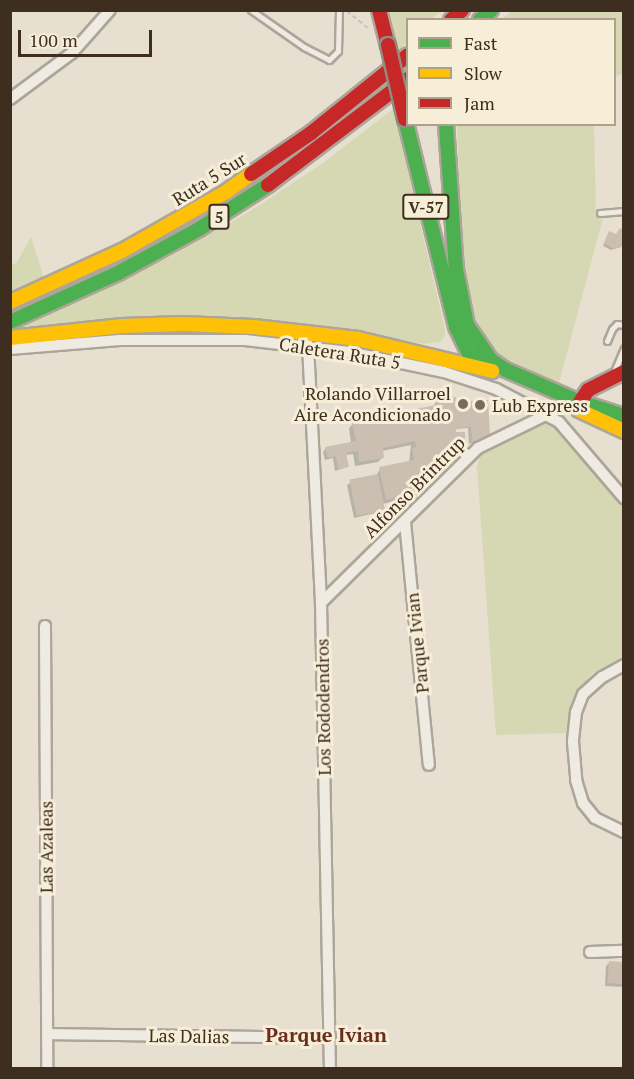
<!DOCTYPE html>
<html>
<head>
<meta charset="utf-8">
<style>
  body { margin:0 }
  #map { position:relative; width:634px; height:1079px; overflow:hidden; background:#e7e0d1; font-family:"PT Serif",serif }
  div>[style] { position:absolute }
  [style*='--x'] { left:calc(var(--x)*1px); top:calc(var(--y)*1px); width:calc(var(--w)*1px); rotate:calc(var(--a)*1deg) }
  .green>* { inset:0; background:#d6d7b3 }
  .shadow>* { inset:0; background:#0003; transform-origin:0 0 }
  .building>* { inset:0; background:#cbbfb2; transform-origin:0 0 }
  .path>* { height:1.5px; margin-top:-0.75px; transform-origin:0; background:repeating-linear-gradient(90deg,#c8c2b9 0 4.5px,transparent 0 7.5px) }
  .roads { filter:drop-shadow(2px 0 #ada599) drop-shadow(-2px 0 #ada599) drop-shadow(0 2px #ada599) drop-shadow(0 -2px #ada599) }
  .lane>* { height:5px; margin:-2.5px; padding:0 2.5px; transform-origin:2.5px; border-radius:2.5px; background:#efebe3 }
  .street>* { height:10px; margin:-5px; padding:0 5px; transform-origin:5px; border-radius:5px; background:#efebe3 }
  .fast>* { height:14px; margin:-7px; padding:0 7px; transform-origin:7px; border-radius:7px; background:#4caf50 }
  .slow>* { height:14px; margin:-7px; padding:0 7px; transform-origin:7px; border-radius:7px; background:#ffc107 }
  .jam>* { height:14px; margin:-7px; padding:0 7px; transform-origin:7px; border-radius:7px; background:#c62828 }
  .bridges { filter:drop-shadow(2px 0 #928b80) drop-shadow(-2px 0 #928b80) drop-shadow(0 2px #928b80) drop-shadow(0 -2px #928b80) }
  .jam-bridge>* { height:14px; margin:-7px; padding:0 7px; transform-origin:7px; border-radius:7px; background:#c62828 }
  .dots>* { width:16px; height:16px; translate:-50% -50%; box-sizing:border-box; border:3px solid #f7eed8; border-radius:50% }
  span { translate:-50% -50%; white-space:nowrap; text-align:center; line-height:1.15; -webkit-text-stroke:6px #f7eed8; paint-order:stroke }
  .shield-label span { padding:2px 4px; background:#f7eed8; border:2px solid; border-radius:4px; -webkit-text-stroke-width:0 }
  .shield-label { font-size:16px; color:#3d2e20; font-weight:700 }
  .street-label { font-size:18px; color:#3d2e20 }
  .poi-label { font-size:18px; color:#3d2e20 }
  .right { translate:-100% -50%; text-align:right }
  .left { translate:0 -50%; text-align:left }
  .neighbourhood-label { font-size:20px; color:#6b2e1e; font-weight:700 }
  .frame { position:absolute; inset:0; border:12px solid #3d2e20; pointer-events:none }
  .legend { position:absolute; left:406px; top:18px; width:210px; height:108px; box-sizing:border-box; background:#f7eed8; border:2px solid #ada18e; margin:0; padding:8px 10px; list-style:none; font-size:18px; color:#3d2e20 }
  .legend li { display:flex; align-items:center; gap:12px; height:30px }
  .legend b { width:30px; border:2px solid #ada18e }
  .scale { position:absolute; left:18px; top:30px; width:134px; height:27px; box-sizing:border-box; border:3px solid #3d2e20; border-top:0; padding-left:8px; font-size:18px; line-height:21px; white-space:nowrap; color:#3d2e20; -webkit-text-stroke:4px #f7eed8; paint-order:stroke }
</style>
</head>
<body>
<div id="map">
  <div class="green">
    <i style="clip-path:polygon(513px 10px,623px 11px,623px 74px,615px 76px,614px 20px,502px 19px)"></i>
    <i style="clip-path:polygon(388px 11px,441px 11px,432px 19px,408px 20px,407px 43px,398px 50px)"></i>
    <i style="clip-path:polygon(393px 109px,445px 329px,445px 335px,440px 342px,423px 344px,351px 331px,18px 329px,171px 256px,247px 213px,323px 163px)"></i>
    <i style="clip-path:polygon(457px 125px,594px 125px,596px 215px,603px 218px,559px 383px,492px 352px,474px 315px,462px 247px)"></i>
    <i style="clip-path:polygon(31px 237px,45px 281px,11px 293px,10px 266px,17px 262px)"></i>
    <i style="clip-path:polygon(548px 422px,570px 439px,623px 506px,623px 658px,592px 673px,571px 704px,568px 733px,496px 735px,477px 466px,482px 452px)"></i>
  </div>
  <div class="shadow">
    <i style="clip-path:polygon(608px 235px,621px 247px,611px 250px,603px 246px)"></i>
    <i style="clip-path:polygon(436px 401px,455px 404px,489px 434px,469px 444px,468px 428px,455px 429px,454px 434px,464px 440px,453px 446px,454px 455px,443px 461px,445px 470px,421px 492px,414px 497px,382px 504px,383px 509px,380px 512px,354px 518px,347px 485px,351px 482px,376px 476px,380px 469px,409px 463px,411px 445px,382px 451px,383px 457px,378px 462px,355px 466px,353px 454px,345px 455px,347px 467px,335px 471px,333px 458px,325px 460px,323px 452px,326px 448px,351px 443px,349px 428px,353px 424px,433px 408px)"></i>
    <i style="left:383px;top:515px;width:14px;height:21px;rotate:45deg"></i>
    <i style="clip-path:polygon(610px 962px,624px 963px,624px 987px,605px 986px,606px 966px)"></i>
  </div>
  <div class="building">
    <i style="clip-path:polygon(620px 228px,624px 230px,624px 246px,614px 249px,604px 243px,609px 231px,616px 234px)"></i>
    <i style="clip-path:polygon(456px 397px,456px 402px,488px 400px,490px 434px,472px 442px,471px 427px,456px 428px,456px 432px,465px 432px,465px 440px,454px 443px,455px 456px,444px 458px,446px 470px,439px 472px,440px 477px,427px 488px,420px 490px,420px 493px,386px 500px,379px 467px,414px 460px,412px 448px,416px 447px,415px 441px,383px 448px,384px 458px,359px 462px,358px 451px,346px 453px,349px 467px,338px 469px,336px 456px,328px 458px,325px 447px,356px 441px,352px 422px,436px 405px,435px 399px)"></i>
    <i style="left:378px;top:474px;width:37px;height:29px;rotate:79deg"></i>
    <i style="left:383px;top:513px;width:17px;height:19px;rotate:45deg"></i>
    <i style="left:609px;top:961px;width:15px;height:22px;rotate:4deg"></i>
  </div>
  <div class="path">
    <i style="--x:347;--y:11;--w:28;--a:39"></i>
  </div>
  <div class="roads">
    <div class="lane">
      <i style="--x:251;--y:10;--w:65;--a:34.9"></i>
      <i style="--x:304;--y:47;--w:28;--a:27"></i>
      <i style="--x:329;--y:60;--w:13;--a:-45"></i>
      <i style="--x:338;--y:51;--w:41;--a:-88.6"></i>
      <i style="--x:600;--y:213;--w:24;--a:-5"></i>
      <i style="--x:607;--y:341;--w:13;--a:-67"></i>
      <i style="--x:612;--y:329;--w:7;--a:-45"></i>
      <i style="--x:617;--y:324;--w:7;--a:8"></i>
      <i style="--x:613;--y:374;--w:28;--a:-67"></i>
    </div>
    <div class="street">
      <i style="--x:10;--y:99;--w:77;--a:-36.6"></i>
      <i style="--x:72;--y:53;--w:57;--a:-48.5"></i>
      <i style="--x:308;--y:345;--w:258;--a:87.1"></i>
      <i style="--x:321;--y:603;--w:465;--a:88.9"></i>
      <i style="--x:10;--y:349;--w:110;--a:-4.7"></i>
      <i style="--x:120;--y:340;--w:125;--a:0"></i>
      <i style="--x:245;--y:340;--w:105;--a:6.6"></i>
      <i style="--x:349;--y:352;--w:97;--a:11.9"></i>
      <i style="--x:444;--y:372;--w:55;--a:18.1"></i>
      <i style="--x:496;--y:389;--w:71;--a:27.6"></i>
      <i style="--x:559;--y:422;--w:100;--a:49.5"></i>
      <i style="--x:405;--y:522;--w:244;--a:84.4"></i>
      <i style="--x:321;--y:603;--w:221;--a:-44.6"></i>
      <i style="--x:478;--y:448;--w:76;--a:-25.9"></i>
      <i style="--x:45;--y:626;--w:442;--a:89.7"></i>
      <i style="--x:624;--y:665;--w:25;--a:151"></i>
      <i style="--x:602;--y:677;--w:25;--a:138"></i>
      <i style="--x:583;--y:694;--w:19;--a:111"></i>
      <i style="--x:576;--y:712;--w:30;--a:96"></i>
      <i style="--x:573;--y:742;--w:38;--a:85"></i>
      <i style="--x:576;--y:780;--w:24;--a:73"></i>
      <i style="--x:583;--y:803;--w:19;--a:51"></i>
      <i style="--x:595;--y:818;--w:32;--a:26"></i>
      <i style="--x:590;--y:952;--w:34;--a:-2"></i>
      <i style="--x:48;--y:1034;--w:282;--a:0.8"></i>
    </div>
    <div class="fast">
      <i style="--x:480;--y:20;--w:15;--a:-42"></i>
      <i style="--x:405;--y:119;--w:214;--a:76.2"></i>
      <i style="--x:456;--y:327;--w:30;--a:64"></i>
      <i style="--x:469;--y:354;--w:21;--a:39"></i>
      <i style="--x:446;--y:124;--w:145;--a:86.1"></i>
      <i style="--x:456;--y:269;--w:57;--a:78.9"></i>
      <i style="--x:10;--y:322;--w:119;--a:-24.4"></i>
      <i style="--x:118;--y:273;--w:92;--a:-28.5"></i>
      <i style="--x:199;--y:229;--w:82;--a:-32.5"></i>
      <i style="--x:467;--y:325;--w:42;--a:55.6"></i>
      <i style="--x:491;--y:360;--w:18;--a:34"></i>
      <i style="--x:506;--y:370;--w:81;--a:23.4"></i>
      <i style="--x:580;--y:402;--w:46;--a:17.7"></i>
    </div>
    <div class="slow">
      <i style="--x:10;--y:302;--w:123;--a:-24.5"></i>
      <i style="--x:122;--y:251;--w:120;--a:-29.6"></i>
      <i style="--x:226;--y:192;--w:31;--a:-36"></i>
      <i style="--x:10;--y:338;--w:113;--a:-6.1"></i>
      <i style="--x:122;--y:326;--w:61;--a:-1.9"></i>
      <i style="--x:183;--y:324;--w:71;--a:2.4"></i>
      <i style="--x:254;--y:327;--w:105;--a:6.6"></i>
      <i style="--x:358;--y:339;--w:138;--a:13.4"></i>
      <i style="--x:579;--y:410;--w:50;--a:25"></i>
    </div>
    <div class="jam">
      <i style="--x:379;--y:10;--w:36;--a:76"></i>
      <i style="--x:451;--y:20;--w:15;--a:-42"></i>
      <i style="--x:251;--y:174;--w:73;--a:-34.3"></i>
      <i style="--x:311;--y:133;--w:124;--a:-38.8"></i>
      <i style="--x:268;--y:185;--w:176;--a:-37.1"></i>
      <i style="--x:580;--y:402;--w:14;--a:-56"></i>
      <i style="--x:588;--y:390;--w:40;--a:-26.6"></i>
    </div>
  </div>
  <div class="bridges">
    <div class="jam-bridge">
      <i style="--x:388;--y:45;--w:76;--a:77.1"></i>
    </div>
  </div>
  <div class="dots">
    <i style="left:463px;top:404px;background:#786c5e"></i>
    <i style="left:480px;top:405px;background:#786c5e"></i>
  </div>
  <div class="shield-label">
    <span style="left:426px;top:207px">V-57</span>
    <span style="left:219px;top:217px">5</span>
  </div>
  <div class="street-label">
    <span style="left:209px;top:179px;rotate:-32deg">Ruta 5 Sur</span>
    <span style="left:340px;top:353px;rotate:9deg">Caletera Ruta 5</span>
    <span style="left:414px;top:487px;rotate:-45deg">Alfonso Brintrup</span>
    <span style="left:417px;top:643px;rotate:-96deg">Parque Ivian</span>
    <span style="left:323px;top:707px;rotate:-91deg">Los Rododendros</span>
    <span style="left:46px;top:847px;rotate:-90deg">Las Azaleas</span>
    <span style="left:189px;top:1036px;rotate:1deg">Las Dalias</span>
  </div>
  <div class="poi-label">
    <span class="right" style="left:451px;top:404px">Rolando Villarroel<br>Aire Acondicionado</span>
    <span class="left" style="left:492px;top:405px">Lub Express</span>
  </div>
  <div class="neighbourhood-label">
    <span style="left:326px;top:1034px">Parque Ivian</span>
  </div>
  <div class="frame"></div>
  <ul class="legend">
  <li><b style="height:8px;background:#4caf50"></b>Fast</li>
  <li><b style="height:8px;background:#ffc107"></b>Slow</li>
  <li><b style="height:8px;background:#c62828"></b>Jam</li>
  </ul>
  <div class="scale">100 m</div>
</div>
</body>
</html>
